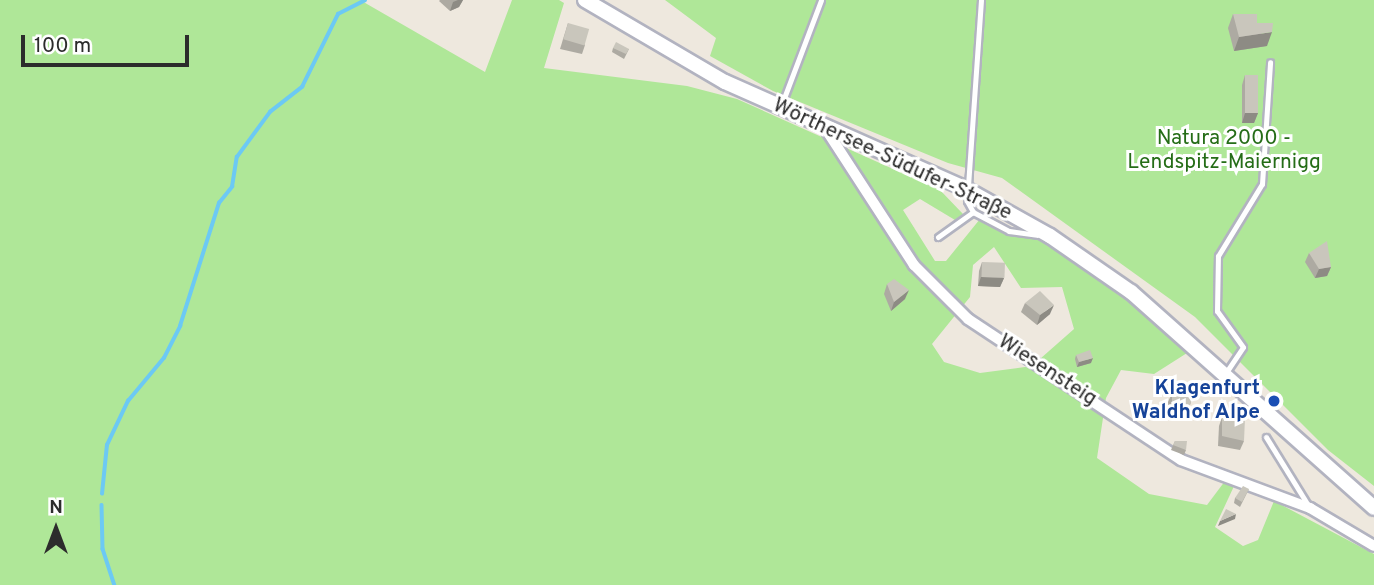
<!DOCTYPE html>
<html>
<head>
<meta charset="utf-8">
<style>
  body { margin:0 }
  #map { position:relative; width:1374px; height:585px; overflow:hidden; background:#eee8de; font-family:Overpass,sans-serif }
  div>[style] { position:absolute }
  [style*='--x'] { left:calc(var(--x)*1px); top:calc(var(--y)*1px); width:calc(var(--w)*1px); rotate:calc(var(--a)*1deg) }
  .green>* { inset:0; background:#afe798 }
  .stream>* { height:3.5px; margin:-1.75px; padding:0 1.75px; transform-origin:1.75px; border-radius:1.75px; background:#6cc9f4 }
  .roads { filter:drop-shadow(2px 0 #b2b3c0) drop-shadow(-2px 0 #b2b3c0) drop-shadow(0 2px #b2b3c0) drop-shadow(0 -2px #b2b3c0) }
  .service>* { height:5px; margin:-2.5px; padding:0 2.5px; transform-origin:2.5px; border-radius:2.5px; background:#fff }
  .minor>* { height:10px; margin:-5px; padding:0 5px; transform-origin:5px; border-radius:5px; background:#fff }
  .secondary>* { height:14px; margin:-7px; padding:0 7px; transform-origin:7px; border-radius:7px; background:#fff }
  .wall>* { inset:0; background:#adaaa2 }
  .shaded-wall>* { inset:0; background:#8d8b84 }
  .building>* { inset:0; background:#c9c6bc; transform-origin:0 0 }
  .dots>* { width:19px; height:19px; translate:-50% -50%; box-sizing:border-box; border:4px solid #fff; border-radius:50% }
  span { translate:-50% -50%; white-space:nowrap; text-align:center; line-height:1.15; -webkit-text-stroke:6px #fff; paint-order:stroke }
  .park-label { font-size:21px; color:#256d17 }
  .street-label { font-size:21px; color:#2c2c2c }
  .transit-label { font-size:21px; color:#164399; font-weight:700 }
  .right { translate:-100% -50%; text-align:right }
  .north { position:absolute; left:21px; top:494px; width:70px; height:70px; -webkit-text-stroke:5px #fff; paint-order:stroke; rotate:0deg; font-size:19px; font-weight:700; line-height:28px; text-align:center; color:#2c2c2c }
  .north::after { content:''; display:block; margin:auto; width:24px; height:32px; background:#2c2c2c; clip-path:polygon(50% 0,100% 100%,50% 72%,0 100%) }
  .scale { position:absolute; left:21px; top:35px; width:168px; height:32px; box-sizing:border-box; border:4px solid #2c2c2c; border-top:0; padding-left:9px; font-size:21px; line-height:24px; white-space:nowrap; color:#2c2c2c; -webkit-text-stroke:5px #fff; paint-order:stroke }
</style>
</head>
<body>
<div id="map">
  <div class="green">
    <i style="clip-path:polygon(evenodd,0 0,360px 0,485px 72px,512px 0,559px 0,564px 3px,544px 68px,687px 86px,737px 99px,940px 190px,963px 214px,955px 220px,920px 199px,903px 210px,935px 261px,946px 261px,980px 219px,1000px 230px,1045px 238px,1120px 288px,1187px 353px,1154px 374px,1121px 370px,1106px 398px,1097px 458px,1149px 494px,1207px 505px,1225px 481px,1235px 484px,1215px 527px,1243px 546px,1258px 540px,1274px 501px,1374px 554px,1374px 585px,0 585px,0 0,994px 247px,1021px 288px,1062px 287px,1074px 329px,1032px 366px,980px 373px,944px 362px,932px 344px,970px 297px,973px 265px,994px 247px)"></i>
    <i style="clip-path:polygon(665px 0,1374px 0,1374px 486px,1328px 450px,1195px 317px,1002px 178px,948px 163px,773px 91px,710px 56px,716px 38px)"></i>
  </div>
  <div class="stream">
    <i style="--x:102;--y:494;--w:49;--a:-84.2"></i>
    <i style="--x:107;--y:445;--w:49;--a:-64.5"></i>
    <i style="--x:128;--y:401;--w:56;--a:-50.1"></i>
    <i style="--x:164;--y:358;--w:36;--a:-63"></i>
    <i style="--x:180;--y:326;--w:129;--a:-72.4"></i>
    <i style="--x:219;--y:203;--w:21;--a:-51"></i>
    <i style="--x:232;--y:187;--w:30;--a:-81"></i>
    <i style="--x:237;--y:157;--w:56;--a:-53.7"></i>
    <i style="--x:270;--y:112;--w:41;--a:-38"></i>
    <i style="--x:302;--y:87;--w:81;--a:-63.7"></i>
    <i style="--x:338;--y:14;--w:30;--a:-27"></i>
    <i style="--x:102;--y:505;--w:44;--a:88.7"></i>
    <i style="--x:103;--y:549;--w:38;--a:72"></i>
  </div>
  <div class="roads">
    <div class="service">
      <i style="--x:981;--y:0;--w:201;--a:94"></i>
      <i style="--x:967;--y:201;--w:13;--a:61"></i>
      <i style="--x:973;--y:212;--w:41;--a:27.8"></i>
      <i style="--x:1009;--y:231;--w:28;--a:8"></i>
      <i style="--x:781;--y:106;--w:113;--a:-69.3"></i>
      <i style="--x:938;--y:237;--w:43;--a:-35.5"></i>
      <i style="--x:1225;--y:374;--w:32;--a:-56"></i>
      <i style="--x:1243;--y:347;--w:44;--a:-125.8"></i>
      <i style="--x:1217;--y:311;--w:55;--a:-89"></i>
      <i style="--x:1218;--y:256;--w:84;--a:-58.6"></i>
      <i style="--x:1262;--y:184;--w:122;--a:-86.2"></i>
      <i style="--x:1266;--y:437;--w:80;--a:58.3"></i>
    </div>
    <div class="minor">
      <i style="--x:827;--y:131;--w:160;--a:57"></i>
      <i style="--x:914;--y:265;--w:76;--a:45"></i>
      <i style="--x:968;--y:319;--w:255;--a:33.5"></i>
      <i style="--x:1181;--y:460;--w:138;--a:20.4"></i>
      <i style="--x:1310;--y:508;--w:74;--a:30.7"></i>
    </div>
    <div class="secondary">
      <i style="--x:585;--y:0;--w:162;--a:30.4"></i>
      <i style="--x:725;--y:82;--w:264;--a:23.9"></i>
      <i style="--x:966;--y:189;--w:96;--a:29.2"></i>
      <i style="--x:1050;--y:236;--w:98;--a:34.7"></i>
      <i style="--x:1131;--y:292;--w:325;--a:41.6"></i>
    </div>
  </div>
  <div class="wall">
    <i style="clip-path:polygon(440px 0,463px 0,459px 7px,450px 11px,439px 1px)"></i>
    <i style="clip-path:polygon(1233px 14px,1257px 23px,1267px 46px,1234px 51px,1228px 28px)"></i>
    <i style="clip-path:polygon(568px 23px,585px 45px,582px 54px,560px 49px)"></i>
    <i style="clip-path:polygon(613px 48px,629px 49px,624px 59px,612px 52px)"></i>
    <i style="clip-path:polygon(1245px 75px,1258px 113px,1254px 123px,1242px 123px,1242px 85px)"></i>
    <i style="clip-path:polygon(1309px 253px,1331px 267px,1327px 276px,1315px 278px,1305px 262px)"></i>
    <i style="clip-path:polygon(982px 262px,1004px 278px,1000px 287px,978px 286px,979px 271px)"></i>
    <i style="clip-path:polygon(887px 284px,905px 299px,891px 311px,884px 294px)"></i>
    <i style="clip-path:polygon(1025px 303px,1050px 314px,1037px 325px,1021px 312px)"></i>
    <i style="clip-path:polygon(1076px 355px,1091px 363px,1077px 367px,1075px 359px)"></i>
    <i style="clip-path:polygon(1172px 393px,1193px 396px,1185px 420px,1169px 414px,1168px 402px)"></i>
    <i style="clip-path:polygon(1222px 417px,1244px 441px,1240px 450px,1218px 446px,1219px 426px)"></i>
    <i style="clip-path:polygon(1175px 441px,1186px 450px,1184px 455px,1171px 450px)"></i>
    <i style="clip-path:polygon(1249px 489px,1240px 507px,1234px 503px,1235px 498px)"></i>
  </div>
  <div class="shaded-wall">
    <i style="clip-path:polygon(458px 0,463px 0,459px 7px,450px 11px,453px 2px)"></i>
    <i style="clip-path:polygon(1272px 32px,1267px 46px,1234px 51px,1239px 37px)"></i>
    <i style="clip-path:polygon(1245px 113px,1258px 113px,1254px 123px,1242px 123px)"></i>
    <i style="clip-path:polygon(1331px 267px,1327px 276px,1315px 278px,1319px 269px)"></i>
    <i style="clip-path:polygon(981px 277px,1004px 278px,1000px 287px,978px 286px)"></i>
    <i style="clip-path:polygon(909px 290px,905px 299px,891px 311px,894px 302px)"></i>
    <i style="clip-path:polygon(1054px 305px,1050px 314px,1037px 325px,1040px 315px)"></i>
    <i style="clip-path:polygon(1093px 358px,1091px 363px,1077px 367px,1079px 362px)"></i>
    <i style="clip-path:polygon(1236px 514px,1235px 519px,1218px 526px,1220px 521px)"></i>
  </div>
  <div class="building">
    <i style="clip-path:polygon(1233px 14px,1257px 14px,1257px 23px,1273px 23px,1272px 32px,1239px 37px)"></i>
    <i style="left:568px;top:23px;width:22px;height:17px;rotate:16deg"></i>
    <i style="clip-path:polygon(616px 42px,629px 49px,626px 54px,613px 48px)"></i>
    <i style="left:1245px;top:75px;width:13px;height:38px"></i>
    <i style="clip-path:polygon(1327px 241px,1331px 267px,1319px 269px,1309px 253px)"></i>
    <i style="left:982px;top:262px;width:23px;height:15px;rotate:2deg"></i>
    <i style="clip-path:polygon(894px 279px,909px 290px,894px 302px,887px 284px)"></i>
    <i style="clip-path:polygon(1040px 291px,1054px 305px,1040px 315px,1025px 303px)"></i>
    <i style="clip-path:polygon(1090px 350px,1093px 358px,1079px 362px,1076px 355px)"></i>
    <i style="clip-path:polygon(1172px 393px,1193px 396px,1188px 411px,1172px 404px)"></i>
    <i style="clip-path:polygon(1222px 417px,1245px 418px,1244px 441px,1222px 436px)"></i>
    <i style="clip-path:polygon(1175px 441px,1187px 441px,1186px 450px,1173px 445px)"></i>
    <i style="clip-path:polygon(1243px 486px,1249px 489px,1242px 502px,1235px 498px)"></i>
    <i style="clip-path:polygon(1226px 509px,1236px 514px,1220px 521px)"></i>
  </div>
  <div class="dots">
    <i style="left:1274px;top:401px;background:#1a4fb4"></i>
  </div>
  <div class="park-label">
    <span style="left:1224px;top:151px">Natura 2000 -<br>Lendspitz-Maiernigg</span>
  </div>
  <div class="street-label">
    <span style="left:892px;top:160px;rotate:25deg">Wörthersee-Südufer-Straße</span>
    <span style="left:1047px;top:371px;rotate:33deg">Wiesensteig</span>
  </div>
  <div class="transit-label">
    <span class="right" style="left:1260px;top:401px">Klagenfurt<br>Waldhof Alpe</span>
  </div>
  <div class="north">N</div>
  <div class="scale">100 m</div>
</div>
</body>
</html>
